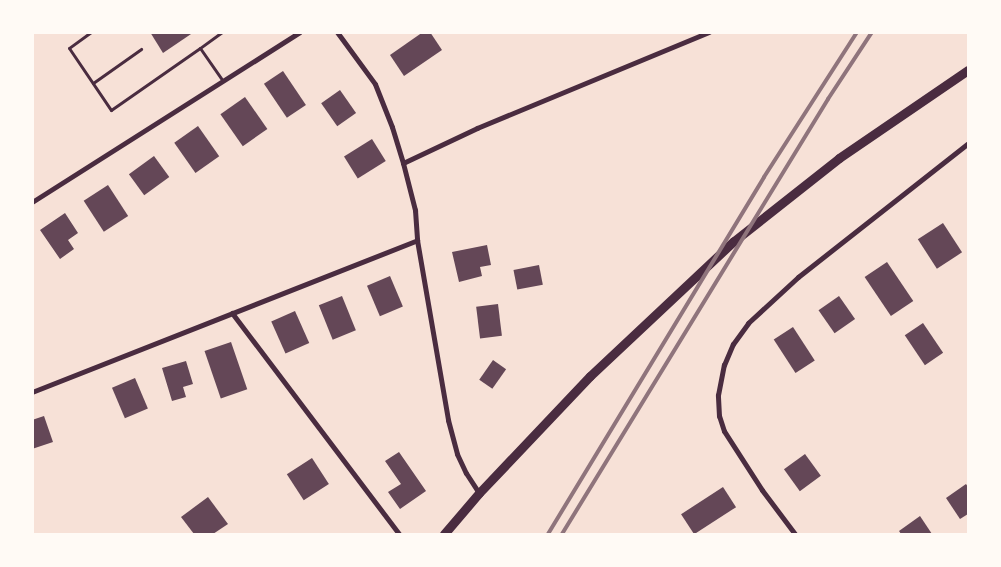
<!DOCTYPE html>
<html>
<head>
<meta charset="utf-8">
<style>
  body { margin:0 }
  #map { position:relative; width:1001px; height:567px; overflow:hidden; background:#f7e1d7; font-family:"Space Grotesk",sans-serif }
  div>[style] { position:absolute }
  [style*='--x'] { left:calc(var(--x)*1px); top:calc(var(--y)*1px); width:calc(var(--w)*1px); rotate:calc(var(--a)*1deg) }
  .building>* { inset:0; background:#644757; transform-origin:0 0 }
  .service>* { height:3px; margin:-1.5px; padding:0 1.5px; transform-origin:1.5px; border-radius:1.5px; background:#4a2c40 }
  .minor>* { height:5px; margin:-2.5px; padding:0 2.5px; transform-origin:2.5px; border-radius:2.5px; background:#4a2c40 }
  .tertiary>* { height:9px; margin:-4.5px; padding:0 4.5px; transform-origin:4.5px; border-radius:4.5px; background:#4a2c40 }
  .rail>* { height:4px; margin:-2px; padding:0 2px; transform-origin:2px; border-radius:2px; background:#8f747c }
  span { translate:-50% -50%; white-space:nowrap; text-align:center; line-height:1.15; -webkit-text-stroke:5px #fffaf5; paint-order:stroke }
  .frame { position:absolute; inset:0; border:34px solid #fffaf5; pointer-events:none }
</style>
</head>
<body>
<div id="map">
  <div class="building">
    <i style="clip-path:polygon(150px 32px,194px 32px,163px 53px)"></i>
    <i style="clip-path:polygon(423px 32px,430px 32px,442px 50px,404px 76px,390px 55px)"></i>
    <i style="left:283px;top:71px;width:41px;height:23px;rotate:56deg"></i>
    <i style="left:340px;top:90px;width:28px;height:23px;rotate:55deg"></i>
    <i style="left:245px;top:97px;width:39px;height:30px;rotate:55deg"></i>
    <i style="left:198px;top:126px;width:37px;height:29px;rotate:55deg"></i>
    <i style="left:372px;top:139px;width:26px;height:33px;rotate:58deg"></i>
    <i style="left:154px;top:156px;width:26px;height:31px;rotate:54deg"></i>
    <i style="left:108px;top:185px;width:37px;height:29px;rotate:57deg"></i>
    <i style="clip-path:polygon(65px 213px,78px 233px,68px 240px,74px 249px,60px 259px,40px 230px)"></i>
    <i style="left:943px;top:223px;width:35px;height:30px;rotate:57deg"></i>
    <i style="clip-path:polygon(487px 245px,491px 265px,480px 267px,482px 276px,459px 282px,452px 252px)"></i>
    <i style="left:887px;top:262px;width:47px;height:27px;rotate:56deg"></i>
    <i style="left:539px;top:265px;width:20px;height:26px;rotate:79deg"></i>
    <i style="left:390px;top:276px;width:33px;height:25px;rotate:67deg"></i>
    <i style="left:342px;top:296px;width:37px;height:25px;rotate:68deg"></i>
    <i style="left:839px;top:296px;width:28px;height:25px;rotate:55deg"></i>
    <i style="left:498px;top:304px;width:32px;height:22px;rotate:83deg"></i>
    <i style="left:295px;top:311px;width:35px;height:26px;rotate:66deg"></i>
    <i style="left:923px;top:323px;width:36px;height:22px;rotate:56deg"></i>
    <i style="left:793px;top:327px;width:40px;height:23px;rotate:57deg"></i>
    <i style="left:231px;top:342px;width:50px;height:28px;rotate:71deg"></i>
    <i style="left:493px;top:360px;width:16px;height:24px;rotate:35deg"></i>
    <i style="clip-path:polygon(186px 361px,193px 384px,183px 387px,186px 397px,172px 401px,162px 368px)"></i>
    <i style="left:135px;top:378px;width:33px;height:25px;rotate:67deg"></i>
    <i style="clip-path:polygon(44px 416px,53px 442px,32px 449px,32px 420px)"></i>
    <i style="clip-path:polygon(399px 452px,426px 491px,400px 509px,388px 492px,401px 484px,385px 461px)"></i>
    <i style="left:805px;top:454px;width:27px;height:26px;rotate:54deg"></i>
    <i style="left:312px;top:458px;width:31px;height:30px;rotate:57deg"></i>
    <i style="clip-path:polygon(966px 484px,968px 487px,968px 514px,960px 519px,946px 498px)"></i>
    <i style="left:723px;top:487px;width:24px;height:50px;rotate:57deg"></i>
    <i style="clip-path:polygon(208px 497px,228px 524px,213px 534px,194px 534px,181px 517px)"></i>
    <i style="clip-path:polygon(920px 516px,932px 534px,901px 534px,899px 531px)"></i>
  </div>
  <div class="service">
    <i style="--x:91;--y:32;--w:27;--a:144"></i>
    <i style="--x:69;--y:48;--w:75;--a:55.9"></i>
    <i style="--x:111;--y:110;--w:108;--a:-34.9"></i>
    <i style="--x:222;--y:32;--w:27;--a:144"></i>
    <i style="--x:200;--y:48;--w:40;--a:55.1"></i>
    <i style="--x:93;--y:83;--w:59;--a:-35.3"></i>
  </div>
  <div class="minor">
    <i style="--x:337;--y:32;--w:64;--a:53.8"></i>
    <i style="--x:375;--y:84;--w:46;--a:68.4"></i>
    <i style="--x:392;--y:127;--w:38;--a:73"></i>
    <i style="--x:403;--y:163;--w:49;--a:75.7"></i>
    <i style="--x:415;--y:210;--w:30;--a:86"></i>
    <i style="--x:417;--y:240;--w:183;--a:80.2"></i>
    <i style="--x:448;--y:420;--w:35;--a:75"></i>
    <i style="--x:457;--y:454;--w:21;--a:65"></i>
    <i style="--x:466;--y:473;--w:24;--a:57"></i>
    <i style="--x:403;--y:163;--w:82;--a:-25.3"></i>
    <i style="--x:477;--y:128;--w:251;--a:-22.5"></i>
    <i style="--x:32;--y:202;--w:317;--a:-32.4"></i>
    <i style="--x:232;--y:313;--w:277;--a:52.9"></i>
    <i style="--x:32;--y:392;--w:414;--a:-21.5"></i>
    <i style="--x:795;--y:534;--w:55;--a:-126.9"></i>
    <i style="--x:762;--y:490;--w:70;--a:-122.8"></i>
    <i style="--x:724;--y:431;--w:16;--a:-108"></i>
    <i style="--x:719;--y:416;--w:21;--a:-93"></i>
    <i style="--x:718;--y:395;--w:31;--a:-79"></i>
    <i style="--x:724;--y:365;--w:23;--a:-67"></i>
    <i style="--x:733;--y:344;--w:26;--a:-54"></i>
    <i style="--x:748;--y:323;--w:68;--a:-42.6"></i>
    <i style="--x:798;--y:277;--w:216;--a:-38.2"></i>
  </div>
  <div class="tertiary">
    <i style="--x:444;--y:534;--w:54;--a:-49.5"></i>
    <i style="--x:479;--y:493;--w:161;--a:-46.5"></i>
    <i style="--x:590;--y:376;--w:197;--a:-43.2"></i>
    <i style="--x:734;--y:241;--w:134;--a:-38.3"></i>
    <i style="--x:839;--y:158;--w:156;--a:-34.3"></i>
  </div>
  <div class="rail">
    <i style="--x:548;--y:534;--w:417;--a:-58.8"></i>
    <i style="--x:764;--y:177;--w:172;--a:-57.3"></i>
    <i style="--x:562;--y:534;--w:510;--a:-58.55"></i>
    <i style="--x:828;--y:99;--w:80;--a:-56.7"></i>
  </div>
  <div class="frame"></div>
</div>
</body>
</html>
